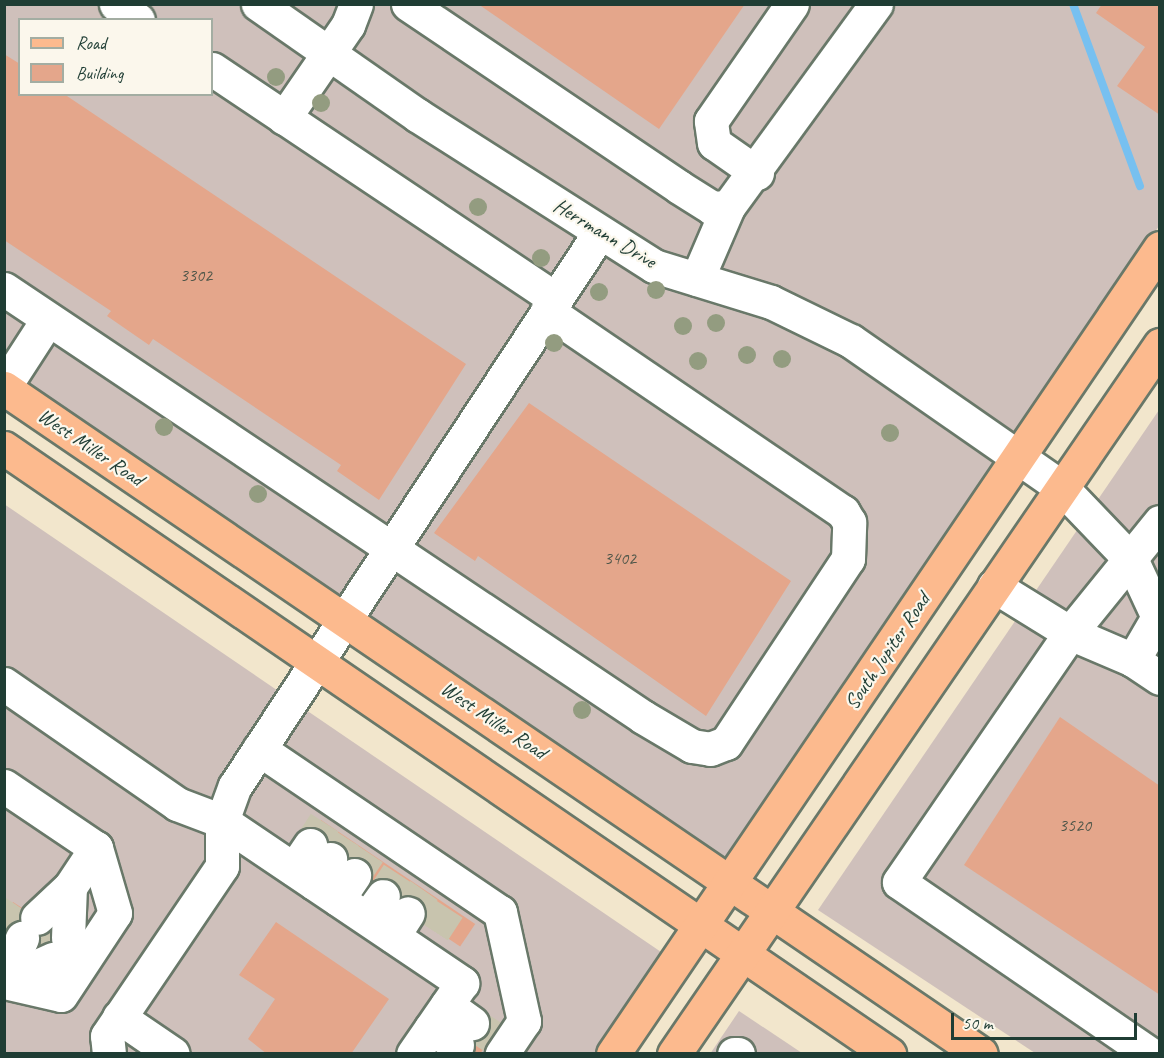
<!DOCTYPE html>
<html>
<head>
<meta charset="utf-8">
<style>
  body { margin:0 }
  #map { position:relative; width:1164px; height:1058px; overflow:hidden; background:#f2e6cc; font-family:Caveat,sans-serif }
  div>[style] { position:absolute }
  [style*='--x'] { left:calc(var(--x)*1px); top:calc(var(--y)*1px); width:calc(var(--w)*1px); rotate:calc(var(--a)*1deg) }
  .industrial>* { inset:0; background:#cfc0bb }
  .stream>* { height:8px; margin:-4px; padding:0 4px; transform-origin:4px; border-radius:4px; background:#77c0f0 }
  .building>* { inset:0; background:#e4a68b; transform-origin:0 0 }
  .minor-tunnel>* { height:33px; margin-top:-16.5px; transform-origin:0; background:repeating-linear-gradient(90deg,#c8c4ae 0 33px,transparent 0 49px) }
  .roads { filter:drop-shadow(2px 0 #697869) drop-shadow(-2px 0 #697869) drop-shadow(0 2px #697869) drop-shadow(0 -2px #697869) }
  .minor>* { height:33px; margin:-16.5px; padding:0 16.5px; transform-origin:16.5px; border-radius:16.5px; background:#fff }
  .major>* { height:33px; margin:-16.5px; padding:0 16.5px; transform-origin:16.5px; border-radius:16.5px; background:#fcba8e }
  .trees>* { width:18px; height:18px; margin:-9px; border-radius:50%; background:#939c80 }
  span { translate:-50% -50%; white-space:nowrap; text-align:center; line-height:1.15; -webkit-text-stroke:4.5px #fbf7ec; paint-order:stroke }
  .number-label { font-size:18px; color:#50574a }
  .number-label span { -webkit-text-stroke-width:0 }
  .street-label { font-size:21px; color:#1f3d34 }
  .frame { position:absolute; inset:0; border:6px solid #1f3d34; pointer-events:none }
  .legend { position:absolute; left:18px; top:18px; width:195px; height:78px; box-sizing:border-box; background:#fbf7ec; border:2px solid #a3ada2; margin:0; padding:8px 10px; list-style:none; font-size:18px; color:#1f3d34 }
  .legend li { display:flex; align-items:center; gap:12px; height:30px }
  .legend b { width:30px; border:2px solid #a3ada2 }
  .scale { position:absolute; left:951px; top:1013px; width:186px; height:27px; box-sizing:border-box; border:3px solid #1f3d34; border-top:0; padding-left:8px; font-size:18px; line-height:21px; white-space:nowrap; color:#1f3d34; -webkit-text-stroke:4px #fbf7ec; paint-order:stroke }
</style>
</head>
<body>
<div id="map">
  <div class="industrial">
    <i style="clip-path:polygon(evenodd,4px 5px,1159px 5px,1159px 226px,725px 864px,5px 374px,4px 5px,20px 20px,212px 20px,212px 94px,20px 94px,20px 20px)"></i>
    <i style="clip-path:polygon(1159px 410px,1159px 1053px,1035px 1053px,818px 910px)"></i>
    <i style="clip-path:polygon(4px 504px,664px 954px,596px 1053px,5px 1053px)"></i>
    <i style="clip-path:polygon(739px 1011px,802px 1053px,710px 1054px)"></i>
  </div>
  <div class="stream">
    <i style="--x:1073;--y:4;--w:194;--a:69.8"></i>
  </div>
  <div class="building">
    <i style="clip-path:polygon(478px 4px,745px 4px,659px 129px)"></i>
    <i style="clip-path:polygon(1102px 4px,1160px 4px,1160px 115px,1117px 86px,1145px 47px,1096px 13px)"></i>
    <i style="clip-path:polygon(4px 54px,20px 64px,20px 94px,64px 94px,466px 364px,379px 500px,337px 471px,341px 465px,153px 339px,149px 345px,107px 316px,111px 311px,4px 240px)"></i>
    <i style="clip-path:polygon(529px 403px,791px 581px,706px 716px,478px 556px,475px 561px,434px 533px)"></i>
    <i style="clip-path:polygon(1060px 717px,1160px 786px,1160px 995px,964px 865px)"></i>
    <i style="left:321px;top:820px;width:186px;height:27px;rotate:34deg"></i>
    <i style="left:13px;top:902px;width:84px;height:27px;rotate:33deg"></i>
    <i style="clip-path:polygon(276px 922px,389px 999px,351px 1054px,267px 1054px,248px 1039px,275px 999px,239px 975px)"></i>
    <i style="clip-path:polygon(475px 1018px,495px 1032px,480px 1054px,451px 1054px)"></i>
  </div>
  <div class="minor-tunnel">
    <i style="--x:310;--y:845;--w:27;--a:-57"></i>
    <i style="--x:330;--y:859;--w:27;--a:-57"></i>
    <i style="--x:354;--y:875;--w:27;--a:-56"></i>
    <i style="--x:383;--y:896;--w:27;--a:-57"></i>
    <i style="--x:408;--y:913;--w:28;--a:-55"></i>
    <i style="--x:5;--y:927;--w:25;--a:-56"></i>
    <i style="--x:434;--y:931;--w:27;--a:-57"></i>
    <i style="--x:39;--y:949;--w:25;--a:-53"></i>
    <i style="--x:472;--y:1023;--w:24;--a:33"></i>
  </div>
  <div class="roads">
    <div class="minor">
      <i style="--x:116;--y:4;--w:27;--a:36"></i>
      <i style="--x:258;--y:4;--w:194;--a:34.9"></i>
      <i style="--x:417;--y:115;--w:281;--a:32.5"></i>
      <i style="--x:654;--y:266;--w:122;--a:17.1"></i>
      <i style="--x:771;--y:302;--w:89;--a:26"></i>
      <i style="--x:851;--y:341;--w:254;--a:34.8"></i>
      <i style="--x:1060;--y:486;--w:104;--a:46.2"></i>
      <i style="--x:1132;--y:561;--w:62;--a:65.1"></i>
      <i style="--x:1158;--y:617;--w:50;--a:120.2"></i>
      <i style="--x:408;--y:4;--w:327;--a:34"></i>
      <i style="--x:679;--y:187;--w:39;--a:32"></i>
      <i style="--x:712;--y:208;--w:16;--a:-4"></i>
      <i style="--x:212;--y:69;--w:413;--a:33.8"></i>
      <i style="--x:284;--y:118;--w:113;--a:-55.5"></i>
      <i style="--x:348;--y:25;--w:22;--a:-69"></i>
      <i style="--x:757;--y:173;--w:52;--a:-145.1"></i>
      <i style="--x:714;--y:143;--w:22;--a:-98"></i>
      <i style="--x:711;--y:121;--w:142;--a:-55.3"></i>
      <i style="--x:697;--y:279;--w:78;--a:-66.7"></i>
      <i style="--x:728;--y:207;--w:251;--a:-53.9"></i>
      <i style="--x:4;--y:289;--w:769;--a:33.81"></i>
      <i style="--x:643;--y:717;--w:57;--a:30.6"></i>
      <i style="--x:692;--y:746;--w:18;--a:9"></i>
      <i style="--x:710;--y:749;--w:17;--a:-21"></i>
      <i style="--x:726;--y:743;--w:221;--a:-56.5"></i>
      <i style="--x:848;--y:559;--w:37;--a:-88"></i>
      <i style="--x:849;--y:522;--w:12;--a:-121"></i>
      <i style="--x:843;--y:512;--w:358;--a:-145.8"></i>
      <i style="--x:4;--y:387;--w:81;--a:-57.1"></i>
      <i style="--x:994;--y:586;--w:89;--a:31.7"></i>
      <i style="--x:1070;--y:633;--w:69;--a:23.2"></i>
      <i style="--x:1133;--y:660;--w:32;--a:34"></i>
      <i style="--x:4;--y:684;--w:211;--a:34.7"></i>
      <i style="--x:177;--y:804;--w:48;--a:20.7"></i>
      <i style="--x:222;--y:821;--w:290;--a:34"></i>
      <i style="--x:462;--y:983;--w:86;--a:124.6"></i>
      <i style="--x:259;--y:749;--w:291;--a:34.1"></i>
      <i style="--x:500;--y:912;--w:112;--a:77.6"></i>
      <i style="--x:524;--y:1021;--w:40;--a:124"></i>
      <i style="--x:4;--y:786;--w:111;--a:34"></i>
      <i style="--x:96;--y:848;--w:47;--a:123.7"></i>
      <i style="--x:70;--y:887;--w:45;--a:136.8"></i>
      <i style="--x:294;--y:869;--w:29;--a:-56"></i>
      <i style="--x:314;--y:883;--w:29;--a:-56"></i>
      <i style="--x:338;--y:899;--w:29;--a:-56"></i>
      <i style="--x:367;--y:918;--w:27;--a:-54"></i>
      <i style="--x:393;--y:936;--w:27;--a:-57"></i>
      <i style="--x:68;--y:938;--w:51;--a:-87.8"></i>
      <i style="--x:4;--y:979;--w:45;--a:-66.3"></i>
      <i style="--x:4;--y:981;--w:54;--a:-24.2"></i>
      <i style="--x:4;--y:982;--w:58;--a:12.8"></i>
      <i style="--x:61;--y:995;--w:98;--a:-56.6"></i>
      <i style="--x:115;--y:913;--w:68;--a:-106.3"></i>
      <i style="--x:447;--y:1005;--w:31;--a:36"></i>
      <i style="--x:119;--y:1017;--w:65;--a:34.4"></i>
      <i style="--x:431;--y:1028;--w:31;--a:33"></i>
      <i style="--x:109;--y:1054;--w:18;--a:-96"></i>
      <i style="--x:107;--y:1036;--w:205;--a:-55.9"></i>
      <i style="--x:222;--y:866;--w:45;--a:-90"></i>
      <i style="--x:222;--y:821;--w:37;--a:-70"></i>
      <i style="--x:235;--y:786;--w:663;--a:-56.62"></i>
      <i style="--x:734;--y:1054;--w:4;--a:0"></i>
      <i style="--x:1150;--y:1054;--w:304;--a:-145.6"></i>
      <i style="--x:899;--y:882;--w:302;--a:-55.5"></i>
      <i style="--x:1070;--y:633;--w:143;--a:-51"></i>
    </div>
    <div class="major">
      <i style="--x:4;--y:388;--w:1182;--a:34.28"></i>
      <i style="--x:4;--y:448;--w:1073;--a:34.4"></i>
      <i style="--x:613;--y:1054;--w:974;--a:-55.84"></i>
      <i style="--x:674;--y:1054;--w:860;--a:-55.57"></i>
    </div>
  </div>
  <div class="trees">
    <i style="left:276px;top:77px"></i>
    <i style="left:321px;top:103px"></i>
    <i style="left:478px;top:207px"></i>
    <i style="left:541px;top:258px"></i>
    <i style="left:656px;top:290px"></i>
    <i style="left:599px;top:292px"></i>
    <i style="left:716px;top:323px"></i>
    <i style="left:683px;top:326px"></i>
    <i style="left:554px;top:343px"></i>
    <i style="left:747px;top:355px"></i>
    <i style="left:782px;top:359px"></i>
    <i style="left:698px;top:361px"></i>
    <i style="left:164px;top:427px"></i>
    <i style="left:890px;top:433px"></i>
    <i style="left:258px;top:494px"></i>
    <i style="left:582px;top:710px"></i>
  </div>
  <div class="number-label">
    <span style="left:196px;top:275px">3302</span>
    <span style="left:620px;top:558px">3402</span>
    <span style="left:1075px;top:825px">3520</span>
  </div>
  <div class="street-label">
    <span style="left:605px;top:233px;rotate:31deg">Herrmann Drive</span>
    <span style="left:91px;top:447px;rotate:34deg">West Miller Road</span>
    <span style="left:887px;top:651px;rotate:-56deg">South Jupiter Road</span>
    <span style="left:494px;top:720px;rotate:34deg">West Miller Road</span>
  </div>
  <div class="frame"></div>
  <ul class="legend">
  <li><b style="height:8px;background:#fcba8e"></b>Road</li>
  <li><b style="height:16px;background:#e4a68b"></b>Building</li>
  </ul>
  <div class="scale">50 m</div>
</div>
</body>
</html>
